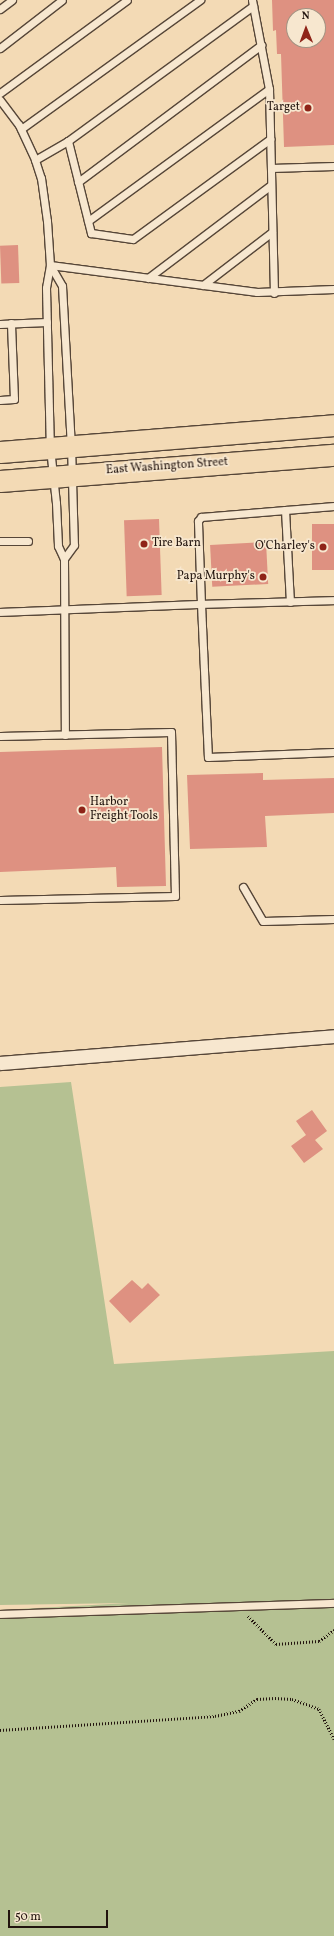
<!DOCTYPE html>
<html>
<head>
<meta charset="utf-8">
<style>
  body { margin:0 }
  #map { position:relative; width:334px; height:1936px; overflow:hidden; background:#f3dab5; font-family:Vollkorn,serif }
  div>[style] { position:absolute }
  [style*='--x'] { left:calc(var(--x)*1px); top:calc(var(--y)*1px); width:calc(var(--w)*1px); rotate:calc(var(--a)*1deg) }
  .green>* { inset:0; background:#b5c192 }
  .building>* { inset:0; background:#de9181; transform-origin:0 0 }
  .path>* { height:2.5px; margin-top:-1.25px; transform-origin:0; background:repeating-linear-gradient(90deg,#22140e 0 1px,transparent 0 3px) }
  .roads { filter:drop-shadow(1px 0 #564638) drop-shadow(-1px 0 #564638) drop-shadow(0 1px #564638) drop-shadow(0 -1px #564638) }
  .lane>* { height:7px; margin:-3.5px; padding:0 3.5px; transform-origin:3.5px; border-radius:3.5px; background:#f7e7cf }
  .street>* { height:13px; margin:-6.5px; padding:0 6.5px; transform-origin:6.5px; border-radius:6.5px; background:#f7e7cf }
  .primary>* { height:21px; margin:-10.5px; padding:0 10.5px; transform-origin:10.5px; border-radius:10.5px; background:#f3dab5 }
  .dots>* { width:11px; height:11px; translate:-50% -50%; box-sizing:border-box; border:2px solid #f7e7cf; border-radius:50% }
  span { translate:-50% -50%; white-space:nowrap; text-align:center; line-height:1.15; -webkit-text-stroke:3.5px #f7e7cf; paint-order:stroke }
  .poi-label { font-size:12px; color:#22140e }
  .right { translate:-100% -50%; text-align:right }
  .left { translate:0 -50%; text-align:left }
  .street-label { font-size:12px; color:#22140e }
  .north { position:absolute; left:286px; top:8px; width:40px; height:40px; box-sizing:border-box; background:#f7e7cf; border:1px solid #a29382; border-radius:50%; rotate:359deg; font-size:11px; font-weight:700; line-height:16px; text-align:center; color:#22140e }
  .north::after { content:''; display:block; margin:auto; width:14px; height:18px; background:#8f2418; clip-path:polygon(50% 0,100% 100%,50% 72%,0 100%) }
  .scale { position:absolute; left:8px; top:1910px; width:100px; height:18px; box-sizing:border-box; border:2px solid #22140e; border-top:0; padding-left:5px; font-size:12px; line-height:14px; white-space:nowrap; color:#22140e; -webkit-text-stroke:3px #f7e7cf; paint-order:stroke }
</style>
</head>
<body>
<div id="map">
  <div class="green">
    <i style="clip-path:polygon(71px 1082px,114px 1364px,334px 1351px,334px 1936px,0 1936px,0 1610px,129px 1603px,0 1605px,0 1087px)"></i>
  </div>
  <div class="building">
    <i style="clip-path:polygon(evenodd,272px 0,334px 0,334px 145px,284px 147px,281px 54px,277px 54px,276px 30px,273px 31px,272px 0,294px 16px,318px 16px,318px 40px,294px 40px,294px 16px)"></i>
    <i style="left:18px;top:245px;width:38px;height:18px;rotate:88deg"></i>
    <i style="left:159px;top:519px;width:76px;height:35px;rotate:88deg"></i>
    <i style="left:312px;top:524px;width:22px;height:46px"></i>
    <i style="left:266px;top:542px;width:42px;height:56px;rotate:87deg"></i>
    <i style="clip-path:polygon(162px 747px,166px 886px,117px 887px,116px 867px,0 872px,0 752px)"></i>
    <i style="clip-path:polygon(263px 773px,263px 780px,334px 778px,334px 813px,265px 816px,267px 847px,190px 849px,187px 775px)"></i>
    <i style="clip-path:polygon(312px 1110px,327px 1131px,315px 1140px,323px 1149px,304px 1163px,291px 1146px,306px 1135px,296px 1121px)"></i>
    <i style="clip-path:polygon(132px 1280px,142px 1289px,148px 1283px,160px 1295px,130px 1323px,109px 1301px)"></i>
  </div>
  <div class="path">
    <i style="--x:248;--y:1616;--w:40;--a:45"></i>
    <i style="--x:276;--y:1644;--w:43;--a:-4"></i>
    <i style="--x:319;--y:1641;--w:19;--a:-36"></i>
    <i style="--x:0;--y:1730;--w:215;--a:-3.7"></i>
    <i style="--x:215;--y:1716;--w:25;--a:-12"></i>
    <i style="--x:239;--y:1711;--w:22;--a:-34"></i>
    <i style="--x:257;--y:1699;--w:18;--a:-3"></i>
    <i style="--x:275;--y:1698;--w:17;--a:3"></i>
    <i style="--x:292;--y:1699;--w:29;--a:20"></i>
    <i style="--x:319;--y:1709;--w:34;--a:63"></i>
  </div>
  <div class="roads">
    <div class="lane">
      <i style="--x:252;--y:0;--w:91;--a:79.2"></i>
      <i style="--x:269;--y:89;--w:204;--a:88.6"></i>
      <i style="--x:253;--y:6;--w:229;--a:143.9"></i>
      <i style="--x:68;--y:141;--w:95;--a:76"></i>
      <i style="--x:91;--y:233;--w:42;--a:8.1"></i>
      <i style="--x:133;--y:239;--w:170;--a:-36.1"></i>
      <i style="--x:0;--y:9;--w:15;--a:-37"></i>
      <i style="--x:0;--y:48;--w:78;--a:-37.7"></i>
      <i style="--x:0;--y:93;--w:157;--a:-36.2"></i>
      <i style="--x:0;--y:100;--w:31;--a:53"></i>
      <i style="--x:19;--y:125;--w:38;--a:65"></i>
      <i style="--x:35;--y:160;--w:19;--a:72"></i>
      <i style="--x:41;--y:178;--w:43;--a:82.1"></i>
      <i style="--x:47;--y:221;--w:44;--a:86.1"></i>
      <i style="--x:50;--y:265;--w:23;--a:100"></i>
      <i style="--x:46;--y:288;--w:160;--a:88.6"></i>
      <i style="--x:50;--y:448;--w:55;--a:83.8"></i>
      <i style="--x:56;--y:503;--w:43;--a:87.3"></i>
      <i style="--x:58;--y:546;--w:14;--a:65"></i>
      <i style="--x:64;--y:559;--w:176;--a:89.7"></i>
      <i style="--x:21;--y:129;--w:221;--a:-35.8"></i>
      <i style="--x:35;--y:160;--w:38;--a:-30"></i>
      <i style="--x:271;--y:168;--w:63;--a:-1.8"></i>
      <i style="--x:78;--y:182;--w:229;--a:-36.8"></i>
      <i style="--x:88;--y:221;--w:224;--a:-36.1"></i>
      <i style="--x:50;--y:265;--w:24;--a:60"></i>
      <i style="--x:62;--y:286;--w:160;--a:86.8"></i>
      <i style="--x:71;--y:446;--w:99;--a:88.3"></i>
      <i style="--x:74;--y:545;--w:17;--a:126"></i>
      <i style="--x:50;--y:265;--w:209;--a:7.4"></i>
      <i style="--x:257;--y:292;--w:77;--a:-2.2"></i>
      <i style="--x:148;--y:278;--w:154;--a:-37.1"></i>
      <i style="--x:203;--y:285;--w:87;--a:-37.5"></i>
      <i style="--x:0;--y:324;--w:47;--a:-2.4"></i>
      <i style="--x:0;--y:400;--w:14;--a:-4"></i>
      <i style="--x:14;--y:399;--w:76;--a:-92.3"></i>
      <i style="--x:285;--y:510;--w:92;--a:86.9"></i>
      <i style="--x:0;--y:541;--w:28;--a:0"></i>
      <i style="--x:334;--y:600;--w:133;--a:178.3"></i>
      <i style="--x:201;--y:604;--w:153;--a:87.4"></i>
      <i style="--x:208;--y:757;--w:126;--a:-2.3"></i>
      <i style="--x:0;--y:612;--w:201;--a:-2.3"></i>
      <i style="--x:201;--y:604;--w:83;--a:-92.1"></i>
      <i style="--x:198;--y:521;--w:5;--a:-53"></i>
      <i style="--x:201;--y:517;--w:133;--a:-4.7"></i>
      <i style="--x:0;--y:736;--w:171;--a:-1.3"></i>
      <i style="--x:171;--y:732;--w:164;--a:88.6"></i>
      <i style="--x:175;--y:896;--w:175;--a:178.7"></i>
      <i style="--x:243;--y:887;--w:39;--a:60"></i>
      <i style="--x:263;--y:921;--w:71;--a:-1.6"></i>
      <i style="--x:0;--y:1614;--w:334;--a:-1.9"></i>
    </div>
    <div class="street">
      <i style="--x:0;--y:1063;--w:335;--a:-4.6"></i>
    </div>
    <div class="primary">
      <i style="--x:0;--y:452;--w:335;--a:-4.6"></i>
      <i style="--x:0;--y:481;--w:335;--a:-4.5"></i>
    </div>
  </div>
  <div class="dots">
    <i style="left:308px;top:108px;background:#8f2418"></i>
    <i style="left:144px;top:544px;background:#8f2418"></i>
    <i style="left:323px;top:547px;background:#8f2418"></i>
    <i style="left:263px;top:577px;background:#8f2418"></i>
    <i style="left:82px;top:810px;background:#8f2418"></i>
  </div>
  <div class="poi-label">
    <span class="right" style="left:300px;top:108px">Target</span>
    <span class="left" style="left:152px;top:544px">Tire Barn</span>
    <span class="right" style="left:315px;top:547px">O'Charley's</span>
    <span class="right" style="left:255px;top:577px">Papa Murphy's</span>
    <span class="left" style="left:90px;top:810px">Harbor<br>Freight Tools</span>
  </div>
  <div class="street-label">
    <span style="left:167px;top:467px;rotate:-4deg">East Washington Street</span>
  </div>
  <div class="north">N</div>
  <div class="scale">50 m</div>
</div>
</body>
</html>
